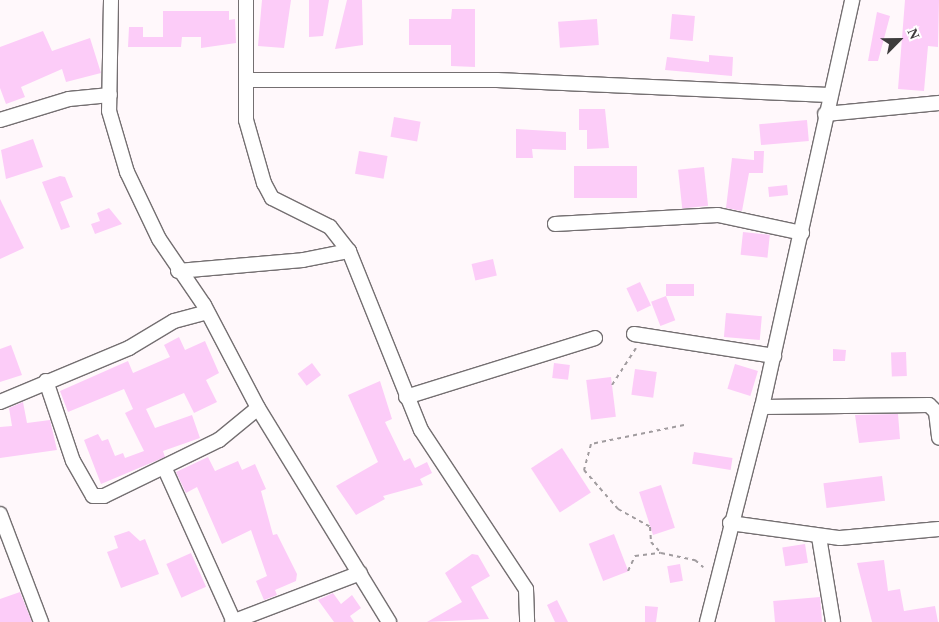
<!DOCTYPE html>
<html>
<head>
<meta charset="utf-8">
<style>
  body { margin:0 }
  #map { position:relative; width:939px; height:622px; overflow:hidden; background:#fff8fb; font-family:"Times New Roman",serif }
  div>[style] { position:absolute }
  [style*='--x'] { left:calc(var(--x)*1px); top:calc(var(--y)*1px); width:calc(var(--w)*1px); rotate:calc(var(--a)*1deg) }
  .building>* { inset:0; background:#fcccf8; transform-origin:0 0 }
  .path>* { height:2px; margin-top:-1px; transform-origin:0; background:repeating-linear-gradient(90deg,#a19c9f 0 4px,transparent 0 8px) }
  .roads { filter:drop-shadow(1px 0 #746f71) drop-shadow(-1px 0 #746f71) drop-shadow(0 1px #746f71) drop-shadow(0 -1px #746f71) }
  .street>* { height:14px; margin:-7px; padding:0 7px; transform-origin:7px; border-radius:7px; background:#fff }
  span { translate:-50% -50%; white-space:nowrap; text-align:center; line-height:1.15; -webkit-text-stroke:4.5px #fff; paint-order:stroke }
  .north { position:absolute; left:874px; top:15px; width:50px; height:50px; -webkit-text-stroke:4px #fff; paint-order:stroke; rotate:67deg; font-size:14px; font-weight:700; line-height:20px; text-align:center; color:#3d3b3c }
  .north::after { content:''; display:block; margin:auto; width:18px; height:22px; background:#3d3b3c; clip-path:polygon(50% 0,100% 100%,50% 72%,0 100%) }
</style>
</head>
<body>
<div id="map">
  <div class="building">
    <i style="clip-path:polygon(262px 0,291px 0,284px 48px,258px 46px)"></i>
    <i style="clip-path:polygon(309px 0,329px 0,323px 36px,309px 37px)"></i>
    <i style="clip-path:polygon(347px 0,362px 0,363px 45px,335px 49px)"></i>
    <i style="clip-path:polygon(905px 0,939px 0,938px 47px,928px 46px,924px 91px,898px 89px)"></i>
    <i style="clip-path:polygon(452px 9px,475px 9px,475px 67px,451px 66px,451px 45px,409px 45px,409px 19px,451px 19px)"></i>
    <i style="clip-path:polygon(163px 11px,229px 11px,229px 20px,235px 19px,236px 43px,201px 48px,201px 37px,182px 37px,181px 47px,128px 47px,129px 27px,143px 27px,143px 37px,163px 37px)"></i>
    <i style="clip-path:polygon(877px 12px,890px 16px,878px 61px,868px 61px)"></i>
    <i style="left:672px;top:14px;width:23px;height:25px;rotate:5deg"></i>
    <i style="left:597px;top:19px;width:26px;height:39px;rotate:86deg"></i>
    <i style="clip-path:polygon(43px 31px,52px 51px,90px 38px,101px 73px,66px 82px,62px 69px,21px 87px,25px 97px,6px 104px,0 88px,0 47px)"></i>
    <i style="clip-path:polygon(709px 55px,733px 57px,732px 76px,665px 70px,667px 57px,709px 62px)"></i>
    <i style="clip-path:polygon(579px 109px,605px 109px,609px 148px,587px 149px,587px 130px,579px 130px)"></i>
    <i style="left:394px;top:117px;width:27px;height:20px;rotate:10deg"></i>
    <i style="left:807px;top:120px;width:21px;height:48px;rotate:85deg"></i>
    <i style="clip-path:polygon(516px 129px,566px 132px,566px 150px,532px 149px,533px 158px,516px 158px)"></i>
    <i style="clip-path:polygon(33px 139px,43px 167px,6px 179px,1px 150px)"></i>
    <i style="left:359px;top:151px;width:29px;height:23px;rotate:10deg"></i>
    <i style="clip-path:polygon(754px 151px,764px 151px,763px 173px,749px 173px,742px 211px,726px 208px,732px 158px,754px 160px)"></i>
    <i style="left:637px;top:166px;width:32px;height:63px;rotate:90deg"></i>
    <i style="left:704px;top:167px;width:39px;height:26px;rotate:84deg"></i>
    <i style="clip-path:polygon(60px 176px,65px 177px,73px 197px,60px 202px,70px 227px,61px 230px,42px 182px)"></i>
    <i style="left:787px;top:185px;width:10px;height:19px;rotate:84deg"></i>
    <i style="clip-path:polygon(0 199px,24px 248px,0 259px)"></i>
    <i style="clip-path:polygon(109px 208px,122px 224px,95px 234px,91px 224px,100px 221px,97px 213px)"></i>
    <i style="left:743px;top:232px;width:27px;height:23px;rotate:6deg"></i>
    <i style="left:493px;top:259px;width:17px;height:22px;rotate:77deg"></i>
    <i style="left:640px;top:282px;width:26px;height:15px;rotate:65deg"></i>
    <i style="left:666px;top:284px;width:28px;height:12px"></i>
    <i style="left:666px;top:296px;width:26px;height:16px;rotate:69deg"></i>
    <i style="left:726px;top:313px;width:36px;height:24px;rotate:5deg"></i>
    <i style="clip-path:polygon(179px 337px,185px 350px,205px 341px,219px 373px,206px 380px,217px 402px,194px 413px,184px 393px,146px 409px,155px 428px,192px 415px,200px 438px,163px 451px,165px 457px,101px 484px,84px 440px,98px 434px,102px 441px,108px 439px,115px 456px,123px 453px,125px 458px,144px 451px,125px 413px,133px 409px,124px 389px,68px 412px,60px 391px,128px 361px,133px 373px,170px 357px,164px 345px)"></i>
    <i style="clip-path:polygon(11px 345px,22px 375px,0 382px,0 349px)"></i>
    <i style="clip-path:polygon(833px 349px,846px 350px,845px 361px,833px 361px)"></i>
    <i style="left:906px;top:352px;width:24px;height:15px;rotate:88deg"></i>
    <i style="left:312px;top:363px;width:15px;height:18px;rotate:53deg"></i>
    <i style="left:554px;top:363px;width:16px;height:15px;rotate:7deg"></i>
    <i style="left:735px;top:364px;width:24px;height:26px;rotate:17deg"></i>
    <i style="left:635px;top:369px;width:22px;height:26px;rotate:8deg"></i>
    <i style="left:611px;top:377px;width:40px;height:25px;rotate:83deg"></i>
    <i style="clip-path:polygon(380px 381px,392px 419px,385px 422px,404px 461px,410px 458px,415px 468px,427px 462px,432px 473px,420px 479px,423px 485px,383px 496px,385px 499px,356px 515px,336px 486px,378px 462px,348px 395px)"></i>
    <i style="clip-path:polygon(23px 402px,27px 423px,50px 420px,57px 450px,0 458px,0 427px,12px 426px,9px 408px)"></i>
    <i style="clip-path:polygon(898px 414px,900px 439px,859px 443px,855px 415px)"></i>
    <i style="left:562px;top:448px;width:53px;height:37px;rotate:57deg"></i>
    <i style="left:694px;top:452px;width:39px;height:12px;rotate:9deg"></i>
    <i style="clip-path:polygon(208px 457px,215px 471px,238px 461px,242px 470px,255px 464px,266px 489px,261px 491px,273px 535px,277px 534px,297px 574px,296px 581px,275px 590px,277px 595px,264px 600px,256px 581px,267px 576px,251px 530px,222px 544px,197px 487px,186px 493px,184px 489px,176px 472px)"></i>
    <i style="left:882px;top:476px;width:25px;height:59px;rotate:83deg"></i>
    <i style="left:661px;top:485px;width:45px;height:23px;rotate:72deg"></i>
    <i style="clip-path:polygon(129px 531px,140px 541px,145px 539px,159px 574px,121px 588px,107px 552px,118px 548px,114px 536px)"></i>
    <i style="left:614px;top:534px;width:40px;height:27px;rotate:69deg"></i>
    <i style="left:805px;top:544px;width:19px;height:23px;rotate:81deg"></i>
    <i style="left:191px;top:553px;width:37px;height:27px;rotate:66deg"></i>
    <i style="clip-path:polygon(472px 554px,478px 555px,490px 576px,471px 587px,489px 619px,427px 622px,462px 602px,445px 573px)"></i>
    <i style="clip-path:polygon(884px 560px,888px 591px,900px 589px,904px 611px,935px 606px,938px 622px,872px 622px,857px 563px)"></i>
    <i style="left:680px;top:564px;width:17px;height:13px;rotate:80deg"></i>
    <i style="clip-path:polygon(20px 592px,32px 622px,0 622px,0 599px)"></i>
    <i style="clip-path:polygon(333px 593px,341px 604px,352px 595px,361px 608px,350px 616px,354px 622px,334px 622px,318px 600px)"></i>
    <i style="left:820px;top:597px;width:25px;height:47px;rotate:85deg"></i>
    <i style="clip-path:polygon(557px 600px,568px 622px,555px 622px,547px 605px)"></i>
    <i style="clip-path:polygon(645px 606px,658px 607px,656px 622px,645px 622px)"></i>
  </div>
  <div class="path">
    <i style="--x:612;--y:385;--w:44;--a:-57"></i>
    <i style="--x:684;--y:425;--w:95;--a:168.5"></i>
    <i style="--x:591;--y:444;--w:27;--a:105"></i>
    <i style="--x:584;--y:470;--w:52;--a:48.9"></i>
    <i style="--x:618;--y:509;--w:37;--a:29"></i>
    <i style="--x:650;--y:527;--w:15;--a:86"></i>
    <i style="--x:651;--y:542;--w:15;--a:48"></i>
    <i style="--x:661;--y:553;--w:35;--a:12"></i>
    <i style="--x:695;--y:560;--w:11;--a:41"></i>
    <i style="--x:628;--y:571;--w:17;--a:-65"></i>
    <i style="--x:635;--y:556;--w:26;--a:-7"></i>
  </div>
  <div class="roads">
    <div class="street">
      <i style="--x:111;--y:0;--w:111;--a:91"></i>
      <i style="--x:109;--y:111;--w:64;--a:73.6"></i>
      <i style="--x:127;--y:172;--w:74;--a:64.5"></i>
      <i style="--x:159;--y:239;--w:80;--a:55.7"></i>
      <i style="--x:204;--y:305;--w:116;--a:62.3"></i>
      <i style="--x:258;--y:408;--w:251;--a:58.5"></i>
      <i style="--x:246;--y:0;--w:120;--a:90"></i>
      <i style="--x:246;--y:120;--w:66;--a:74.1"></i>
      <i style="--x:264;--y:183;--w:17;--a:62"></i>
      <i style="--x:272;--y:198;--w:65;--a:26.6"></i>
      <i style="--x:330;--y:227;--w:31;--a:52"></i>
      <i style="--x:349;--y:251;--w:193;--a:68.1"></i>
      <i style="--x:421;--y:430;--w:191;--a:56.6"></i>
      <i style="--x:526;--y:589;--w:33;--a:88"></i>
      <i style="--x:247;--y:80;--w:250;--a:0"></i>
      <i style="--x:497;--y:80;--w:332;--a:2.6"></i>
      <i style="--x:825;--y:114;--w:115;--a:-5.5"></i>
      <i style="--x:0;--y:120;--w:72;--a:-16.9"></i>
      <i style="--x:69;--y:99;--w:41;--a:-5.6"></i>
      <i style="--x:555;--y:224;--w:163;--a:-3.2"></i>
      <i style="--x:718;--y:215;--w:86;--a:12.1"></i>
      <i style="--x:178;--y:271;--w:125;--a:-5"></i>
      <i style="--x:303;--y:260;--w:47;--a:-11.1"></i>
      <i style="--x:634;--y:334;--w:142;--a:8.9"></i>
      <i style="--x:46;--y:381;--w:84;--a:71.4"></i>
      <i style="--x:73;--y:461;--w:40;--a:60.3"></i>
      <i style="--x:93;--y:496;--w:11;--a:0"></i>
      <i style="--x:104;--y:496;--w:128;--a:-26"></i>
      <i style="--x:219;--y:440;--w:50;--a:-39.4"></i>
      <i style="--x:406;--y:397;--w:198;--a:-17.3"></i>
      <i style="--x:0;--y:402;--w:140;--a:-22.7"></i>
      <i style="--x:129;--y:348;--w:52;--a:-31"></i>
      <i style="--x:174;--y:321;--w:34;--a:-15"></i>
      <i style="--x:762;--y:407;--w:167;--a:-0.7"></i>
      <i style="--x:929;--y:405;--w:10;--a:45"></i>
      <i style="--x:936;--y:412;--w:26;--a:83"></i>
      <i style="--x:165;--y:469;--w:168;--a:65.7"></i>
      <i style="--x:0;--y:514;--w:116;--a:69.2"></i>
      <i style="--x:730;--y:523;--w:111;--a:7.8"></i>
      <i style="--x:840;--y:538;--w:99;--a:-5.2"></i>
      <i style="--x:819;--y:537;--w:86;--a:80.6"></i>
      <i style="--x:232;--y:622;--w:137;--a:-20.9"></i>
      <i style="--x:707;--y:622;--w:222;--a:-75.7"></i>
      <i style="--x:762;--y:407;--w:417;--a:-77.5"></i>
    </div>
  </div>
  <div class="north">N</div>
</div>
</body>
</html>
